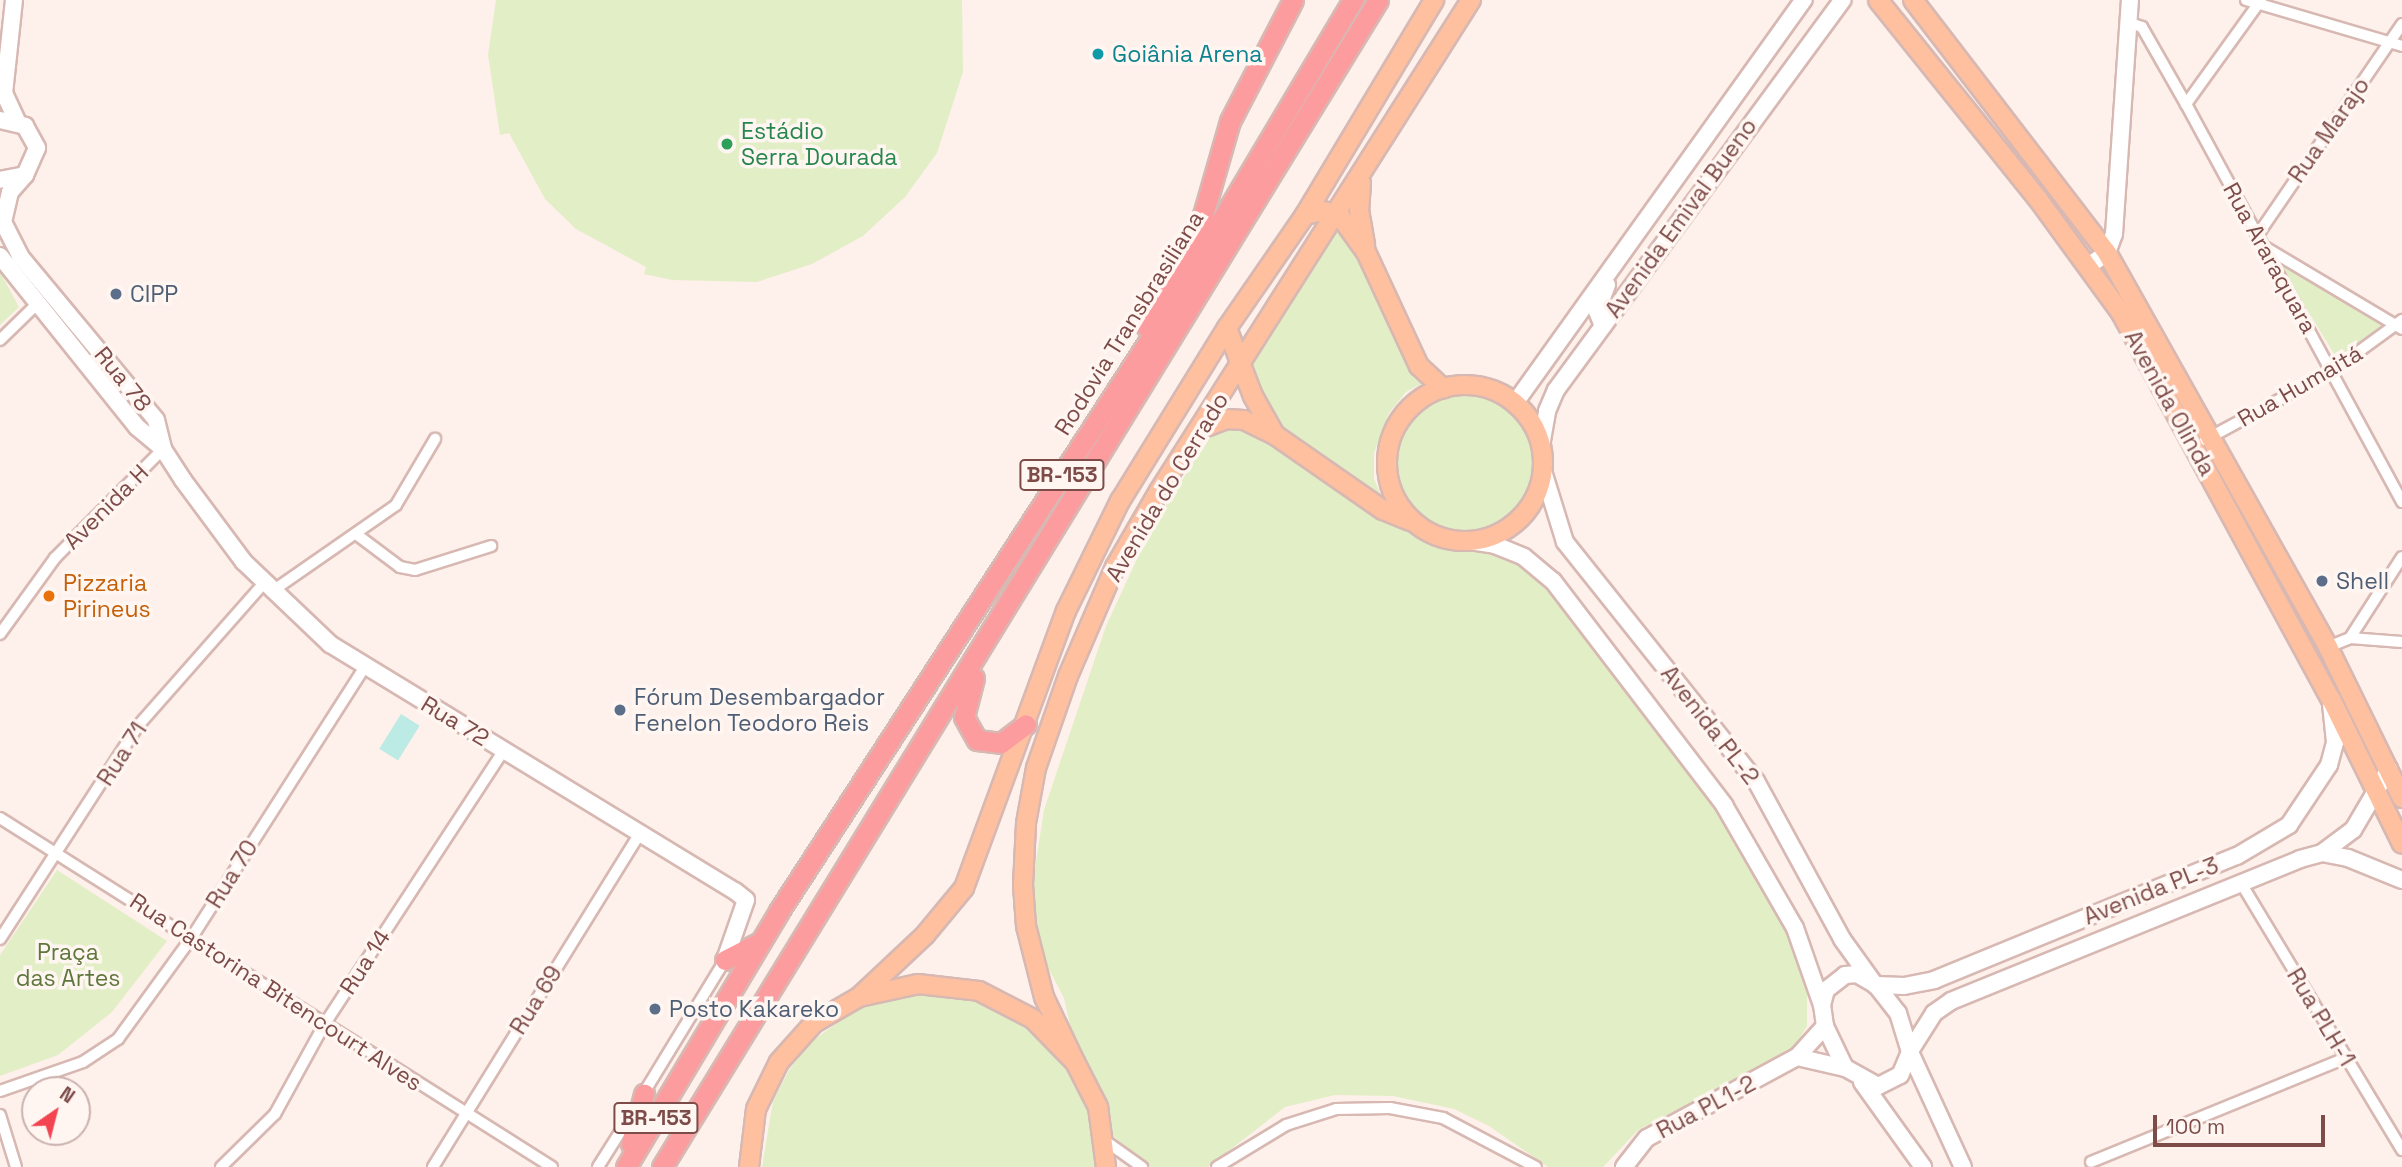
<!DOCTYPE html>
<html>
<head>
<meta charset="utf-8">
<style>
  body { margin:0 }
  #map { position:relative; width:2402px; height:1167px; overflow:hidden; background:#fef0ea; font-family:"Space Grotesk",sans-serif }
  div>[style] { position:absolute }
  [style*='--x'] { left:calc(var(--x)*1px); top:calc(var(--y)*1px); width:calc(var(--w)*1px); rotate:calc(var(--a)*1deg) }
  .green>* { inset:0; background:#e2eec6 }
  .round { border-radius:50% }
  .water>* { inset:0; background:#bbebe4; transform-origin:0 0 }
  .roads { filter:drop-shadow(2px 0 #d7b8b2) drop-shadow(-2px 0 #d7b8b2) drop-shadow(0 2px #d7b8b2) drop-shadow(0 -2px #d7b8b2) }
  .street>* { height:10px; margin:-5px; padding:0 5px; transform-origin:5px; border-radius:5px; background:#fff }
  .secondary>* { height:16px; margin:-8px; padding:0 8px; transform-origin:8px; border-radius:8px; background:#fff }
  .primary>* { height:18px; margin:-9px; padding:0 9px; transform-origin:9px; border-radius:9px; background:#ffc0a0 }
  .primary>.ring { margin:-9px; padding:0; box-sizing:content-box; background:none; border:18px solid #ffc0a0; border-radius:50% }
  .highway>* { height:19px; margin:-9.5px; padding:0 9.5px; transform-origin:9.5px; border-radius:9.5px; background:#fd9c9f }
  .dots>* { width:19px; height:19px; translate:-50% -50%; box-sizing:border-box; border:4px solid #fff6f2; border-radius:50% }
  span { translate:-50% -50%; white-space:nowrap; text-align:center; line-height:1.15; -webkit-text-stroke:7px #fff6f2; paint-order:stroke }
  .shield-label span { padding:2px 5px; background:#fff6f2; border:2px solid; border-radius:5px; -webkit-text-stroke-width:0 }
  .shield-label { font-size:21px; color:#7d4c49; font-weight:700 }
  .culture-label { font-size:23px; color:#0d838f }
  .left { translate:0 -50%; text-align:left }
  .street-label { font-size:23px; color:#7d4c49 }
  .leisure-label { font-size:23px; color:#27864d }
  .service-label { font-size:23px; color:#4e5e75 }
  .food-label { font-size:23px; color:#c56008 }
  .park-label { font-size:23px; color:#5e773b }
  .north { position:absolute; left:21px; top:1076px; width:70px; height:70px; box-sizing:border-box; background:#fff6f2; border:2px solid #cbb2ae; border-radius:50%; rotate:35deg; font-size:19px; font-weight:700; line-height:28px; text-align:center; color:#7d4c49 }
  .north::after { content:''; display:block; margin:auto; width:24px; height:32px; background:#f24551; clip-path:polygon(50% 0,100% 100%,50% 72%,0 100%) }
  .scale { position:absolute; left:2153px; top:1115px; width:172px; height:32px; box-sizing:border-box; border:4px solid #7d4c49; border-top:0; padding-left:9px; font-size:21px; line-height:24px; white-space:nowrap; color:#7d4c49; -webkit-text-stroke:5px #fff6f2; paint-order:stroke }
</style>
</head>
<body>
<div id="map">
  <div class="green">
    <i style="clip-path:polygon(496px 0,962px 0,963px 72px,937px 153px,905px 197px,863px 236px,812px 264px,757px 282px,672px 280px,644px 274px,646px 267px,576px 229px,545px 199px,509px 133px,500px 135px,488px 55px)"></i>
    <i style="clip-path:polygon(1340px 232px,1350px 235px,1411px 366px,1423px 383px,1406px 392px,1389px 413px,1374px 453px,1374px 479px,1381px 495px,1274px 420px,1248px 367px,1332px 233px)"></i>
    <i style="clip-path:polygon(2276px 259px,2386px 326px,2336px 357px)"></i>
    <i style="clip-path:polygon(0 272px,19px 307px,0 325px)"></i>
    <i class="round" style="left:1394px;top:390px;width:142px;height:142px"></i>
    <i style="clip-path:polygon(1228px 422px,1250px 427px,1413px 533px,1518px 560px,1543px 576px,1724px 815px,1767px 892px,1807px 980px,1807px 1026px,1792px 1051px,1638px 1130px,1603px 1167px,1548px 1167px,1489px 1126px,1454px 1109px,1393px 1096px,1335px 1095px,1285px 1107px,1208px 1167px,1151px 1167px,1113px 1136px,1104px 1100px,1072px 1035px,1064px 998px,1026px 926px,1044px 810px,1106px 626px,1150px 531px,1212px 433px)"></i>
    <i style="clip-path:polygon(57px 870px,167px 941px,112px 1012px,58px 1055px,0 1076px,0 955px)"></i>
    <i style="clip-path:polygon(923px 993px,977px 1000px,1027px 1023px,1066px 1061px,1091px 1110px,1100px 1167px,762px 1167px,773px 1101px,789px 1070px,810px 1043px,853px 1011px,887px 998px)"></i>
  </div>
  <div class="water">
    <i style="left:401px;top:714px;width:22px;height:41px;rotate:32deg"></i>
  </div>
  <div class="roads">
    <div class="street">
      <i style="--x:2246;--y:0;--w:163;--a:16.4"></i>
      <i style="--x:2128;--y:22;--w:15;--a:20"></i>
      <i style="--x:2142;--y:27;--w:89;--a:60.3"></i>
      <i style="--x:2186;--y:104;--w:453;--a:61.5"></i>
      <i style="--x:2186;--y:104;--w:128;--a:-54.2"></i>
      <i style="--x:2257;--y:236;--w:257;--a:-55.6"></i>
      <i style="--x:2263;--y:246;--w:162;--a:30.8"></i>
      <i style="--x:0;--y:340;--w:50;--a:-44.2"></i>
      <i style="--x:2205;--y:440;--w:145;--a:-28.5"></i>
      <i style="--x:2332;--y:371;--w:87;--a:-36.1"></i>
      <i style="--x:356;--y:534;--w:55;--a:36.9"></i>
      <i style="--x:400;--y:567;--w:15;--a:11"></i>
      <i style="--x:415;--y:570;--w:80;--a:-17.5"></i>
      <i style="--x:271;--y:592;--w:152;--a:-34.8"></i>
      <i style="--x:396;--y:505;--w:77;--a:-59.4"></i>
      <i style="--x:0;--y:634;--w:94;--a:-54.1"></i>
      <i style="--x:55;--y:558;--w:153;--a:-45.3"></i>
      <i style="--x:2350;--y:638;--w:96;--a:-57.3"></i>
      <i style="--x:2328;--y:647;--w:24;--a:-22"></i>
      <i style="--x:2350;--y:638;--w:52;--a:4.4"></i>
      <i style="--x:0;--y:818;--w:653;--a:32.3"></i>
      <i style="--x:2241;--y:883;--w:312;--a:58.9"></i>
      <i style="--x:0;--y:939;--w:252;--a:-57.1"></i>
      <i style="--x:137;--y:727;--w:191;--a:-48.6"></i>
      <i style="--x:0;--y:1091;--w:88;--a:-19.3"></i>
      <i style="--x:83;--y:1062;--w:42;--a:-33.3"></i>
      <i style="--x:118;--y:1039;--w:126;--a:-54"></i>
      <i style="--x:192;--y:937;--w:321;--a:-57.4"></i>
      <i style="--x:642;--y:1096;--w:159;--a:-58.6"></i>
      <i style="--x:0;--y:1115;--w:54;--a:72.9"></i>
      <i style="--x:1104;--y:1140;--w:47;--a:35.4"></i>
      <i style="--x:2091;--y:1162;--w:275;--a:-22.2"></i>
      <i style="--x:221;--y:1167;--w:76;--a:-44.5"></i>
      <i style="--x:275;--y:1114;--w:102;--a:-61.2"></i>
      <i style="--x:324;--y:1025;--w:327;--a:-56.8"></i>
      <i style="--x:433;--y:1167;--w:393;--a:-58.2"></i>
      <i style="--x:598;--y:1167;--w:67;--a:-57.7"></i>
      <i style="--x:1217;--y:1167;--w:81;--a:-31.3"></i>
      <i style="--x:1286;--y:1125;--w:52;--a:-17.7"></i>
      <i style="--x:1336;--y:1109;--w:54;--a:-1.1"></i>
      <i style="--x:1390;--y:1108;--w:54;--a:10.7"></i>
      <i style="--x:1443;--y:1118;--w:105;--a:27.8"></i>
    </div>
    <div class="secondary">
      <i style="--x:14;--y:0;--w:94;--a:96.1"></i>
      <i style="--x:4;--y:93;--w:31;--a:65"></i>
      <i style="--x:0;--y:120;--w:26;--a:13"></i>
      <i style="--x:25;--y:126;--w:25;--a:61"></i>
      <i style="--x:37;--y:148;--w:30;--a:114"></i>
      <i style="--x:25;--y:175;--w:25;--a:169"></i>
      <i style="--x:25;--y:175;--w:23;--a:131"></i>
      <i style="--x:10;--y:192;--w:31;--a:103"></i>
      <i style="--x:3;--y:222;--w:38;--a:63"></i>
      <i style="--x:20;--y:256;--w:213;--a:50.3"></i>
      <i style="--x:156;--y:420;--w:30;--a:76"></i>
      <i style="--x:163;--y:449;--w:37;--a:57"></i>
      <i style="--x:183;--y:480;--w:102;--a:53.4"></i>
      <i style="--x:244;--y:562;--w:119;--a:43.6"></i>
      <i style="--x:330;--y:644;--w:474;--a:31.4"></i>
      <i style="--x:735;--y:891;--w:14;--a:39"></i>
      <i style="--x:746;--y:900;--w:64;--a:109.3"></i>
      <i style="--x:0;--y:256;--w:219;--a:51.3"></i>
      <i style="--x:137;--y:427;--w:34;--a:40"></i>
      <i style="--x:2088;--y:266;--w:23;--a:-34"></i>
      <i style="--x:2107;--y:253;--w:20;--a:-70"></i>
      <i style="--x:2114;--y:234;--w:235;--a:-86.1"></i>
      <i style="--x:1603;--y:326;--w:16;--a:-112"></i>
      <i style="--x:1597;--y:311;--w:28;--a:-69"></i>
      <i style="--x:1515;--y:403;--w:496;--a:-54.4"></i>
      <i style="--x:1541;--y:446;--w:36;--a:-80"></i>
      <i style="--x:1547;--y:411;--w:23;--a:-67"></i>
      <i style="--x:1556;--y:390;--w:484;--a:-53.7"></i>
      <i style="--x:1543;--y:471;--w:74;--a:72.8"></i>
      <i style="--x:1565;--y:542;--w:306;--a:51.4"></i>
      <i style="--x:1756;--y:781;--w:180;--a:61.4"></i>
      <i style="--x:1842;--y:939;--w:57;--a:54.3"></i>
      <i style="--x:1470;--y:541;--w:25;--a:9"></i>
      <i style="--x:1495;--y:545;--w:31;--a:22"></i>
      <i style="--x:1524;--y:557;--w:38;--a:40"></i>
      <i style="--x:1553;--y:581;--w:282;--a:52.6"></i>
      <i style="--x:1724;--y:805;--w:142;--a:60"></i>
      <i style="--x:1795;--y:928;--w:82;--a:70.7"></i>
      <i style="--x:2322;--y:853;--w:39;--a:-37"></i>
      <i style="--x:2353;--y:830;--w:71;--a:-59.5"></i>
      <i style="--x:1857;--y:974;--w:22;--a:30"></i>
      <i style="--x:1876;--y:985;--w:36;--a:52"></i>
      <i style="--x:1898;--y:1013;--w:41;--a:72.9"></i>
      <i style="--x:1910;--y:1052;--w:25;--a:113"></i>
      <i style="--x:1900;--y:1075;--w:25;--a:153"></i>
      <i style="--x:1878;--y:1086;--w:38;--a:-151"></i>
      <i style="--x:1845;--y:1068;--w:47;--a:-115.5"></i>
      <i style="--x:1825;--y:1026;--w:21;--a:-98"></i>
      <i style="--x:1822;--y:1005;--w:16;--a:-75"></i>
      <i style="--x:1826;--y:990;--w:24;--a:-38"></i>
      <i style="--x:1845;--y:975;--w:12;--a:-5"></i>
      <i style="--x:1876;--y:985;--w:28;--a:2"></i>
      <i style="--x:1904;--y:986;--w:31;--a:-11"></i>
      <i style="--x:1934;--y:980;--w:327;--a:-22.3"></i>
      <i style="--x:2237;--y:856;--w:61;--a:-30.8"></i>
      <i style="--x:2289;--y:825;--w:72;--a:-56.3"></i>
      <i style="--x:2329;--y:765;--w:24;--a:-75"></i>
      <i style="--x:2335;--y:742;--w:37;--a:-96"></i>
      <i style="--x:1910;--y:1051;--w:45;--a:-57.7"></i>
      <i style="--x:1934;--y:1013;--w:21;--a:-35"></i>
      <i style="--x:1951;--y:1001;--w:377;--a:-22.1"></i>
      <i style="--x:2300;--y:859;--w:23;--a:-15"></i>
      <i style="--x:2322;--y:853;--w:26;--a:11"></i>
      <i style="--x:2348;--y:858;--w:58;--a:22.2"></i>
      <i style="--x:1910;--y:1052;--w:127;--a:65.3"></i>
      <i style="--x:1797;--y:1057;--w:49;--a:12.9"></i>
      <i style="--x:1862;--y:1082;--w:105;--a:54.3"></i>
      <i style="--x:1624;--y:1167;--w:37;--a:-52"></i>
      <i style="--x:1647;--y:1138;--w:170;--a:-28.4"></i>
      <i style="--x:1797;--y:1057;--w:42;--a:-47.9"></i>
    </div>
    <div class="primary">
      <i style="--x:1878;--y:0;--w:255;--a:51.2"></i>
      <i style="--x:2038;--y:199;--w:141;--a:53.9"></i>
      <i style="--x:2121;--y:313;--w:439;--a:61.5"></i>
      <i style="--x:2331;--y:699;--w:161;--a:63.9"></i>
      <i style="--x:1913;--y:0;--w:319;--a:52.5"></i>
      <i style="--x:2107;--y:253;--w:452;--a:60.7"></i>
      <i style="--x:2328;--y:647;--w:168;--a:63.9"></i>
      <i style="--x:1361;--y:183;--w:27;--a:94"></i>
      <i style="--x:1359;--y:210;--w:36;--a:80"></i>
      <i style="--x:1305;--y:215;--w:18;--a:-13"></i>
      <i style="--x:1323;--y:211;--w:18;--a:16"></i>
      <i style="--x:1340;--y:216;--w:44;--a:54.2"></i>
      <i style="--x:1366;--y:252;--w:126;--a:65.1"></i>
      <i style="--x:1419;--y:366;--w:33;--a:43"></i>
      <i style="--x:1227;--y:328;--w:73;--a:69.1"></i>
      <i style="--x:1253;--y:396;--w:45;--a:60.6"></i>
      <i class="ring" style="left:1387px;top:385px;width:138px;height:138px"></i>
      <i style="--x:1203;--y:428;--w:25;--a:-21"></i>
      <i style="--x:1226;--y:419;--w:18;--a:3"></i>
      <i style="--x:1244;--y:420;--w:34;--a:26"></i>
      <i style="--x:1275;--y:435;--w:131;--a:34.8"></i>
      <i style="--x:1383;--y:510;--w:29;--a:22"></i>
      <i style="--x:859;--y:997;--w:91;--a:-43.2"></i>
      <i style="--x:925;--y:935;--w:61;--a:-50.3"></i>
      <i style="--x:964;--y:888;--w:295;--a:-69.8"></i>
      <i style="--x:1066;--y:611;--w:123;--a:-63.9"></i>
      <i style="--x:1120;--y:501;--w:203;--a:-58.3"></i>
      <i style="--x:1227;--y:328;--w:137;--a:-55.4"></i>
      <i style="--x:1305;--y:215;--w:251;--a:-59"></i>
      <i style="--x:1075;--y:1062;--w:72;--a:-115.5"></i>
      <i style="--x:1044;--y:997;--w:73;--a:-104.2"></i>
      <i style="--x:1026;--y:926;--w:41;--a:-94.2"></i>
      <i style="--x:1023;--y:885;--w:62;--a:-87.2"></i>
      <i style="--x:1026;--y:823;--w:56;--a:-79.7"></i>
      <i style="--x:1036;--y:768;--w:97;--a:-70.8"></i>
      <i style="--x:1068;--y:676;--w:119;--a:-66.7"></i>
      <i style="--x:1115;--y:567;--w:88;--a:-59.9"></i>
      <i style="--x:1159;--y:491;--w:582;--a:-57.57"></i>
      <i style="--x:749;--y:1167;--w:58;--a:-83.1"></i>
      <i style="--x:756;--y:1109;--w:52;--a:-63.9"></i>
      <i style="--x:779;--y:1062;--w:52;--a:-48.1"></i>
      <i style="--x:814;--y:1023;--w:52;--a:-30"></i>
      <i style="--x:859;--y:997;--w:60;--a:-12.4"></i>
      <i style="--x:918;--y:984;--w:61;--a:6.5"></i>
      <i style="--x:979;--y:991;--w:61;--a:27.4"></i>
      <i style="--x:1033;--y:1019;--w:60;--a:45.7"></i>
      <i style="--x:1075;--y:1062;--w:51;--a:62.9"></i>
      <i style="--x:1098;--y:1107;--w:61;--a:82.4"></i>
    </div>
    <div class="highway">
      <i style="--x:1146;--y:326;--w:125;--a:-62.8"></i>
      <i style="--x:1203;--y:215;--w:98;--a:-74"></i>
      <i style="--x:1230;--y:121;--w:136;--a:-62.5"></i>
      <i style="--x:974;--y:678;--w:40;--a:104.4"></i>
      <i style="--x:964;--y:717;--w:26;--a:61"></i>
      <i style="--x:977;--y:740;--w:24;--a:7"></i>
      <i style="--x:1001;--y:743;--w:31;--a:-37"></i>
      <i style="--x:725;--y:960;--w:38;--a:-27"></i>
      <i style="--x:631;--y:1144;--w:52;--a:-75.4"></i>
      <i style="--x:626;--y:1167;--w:298;--a:-59.1"></i>
      <i style="--x:779;--y:911;--w:696;--a:-57.02"></i>
      <i style="--x:1158;--y:327;--w:381;--a:-59.2"></i>
      <i style="--x:662;--y:1167;--w:1369;--a:-58.47"></i>
    </div>
  </div>
  <div class="dots">
    <i style="left:1098px;top:54px;background:#0f9aa8"></i>
    <i style="left:727px;top:144px;background:#2e9e5b"></i>
    <i style="left:116px;top:294px;background:#5c6f8a"></i>
    <i style="left:2322px;top:581px;background:#5c6f8a"></i>
    <i style="left:49px;top:596px;background:#e8710a"></i>
    <i style="left:620px;top:710px;background:#5c6f8a"></i>
    <i style="left:655px;top:1009px;background:#5c6f8a"></i>
  </div>
  <div class="shield-label">
    <span style="left:1062px;top:475px">BR-153</span>
    <span style="left:656px;top:1118px">BR-153</span>
  </div>
  <div class="culture-label">
    <span class="left" style="left:1112px;top:54px">Goiânia Arena</span>
  </div>
  <div class="street-label">
    <span style="left:2329px;top:130px;rotate:-55deg">Rua Marajo</span>
    <span style="left:1681px;top:218px;rotate:-54deg">Avenida Emival Bueno</span>
    <span style="left:2270px;top:258px;rotate:61deg">Rua Araraquara</span>
    <span style="left:1129px;top:323px;rotate:-58deg">Rodovia Transbrasiliana</span>
    <span style="left:123px;top:379px;rotate:51deg">Rua 78</span>
    <span style="left:2300px;top:386px;rotate:-30deg">Rua Humaitá</span>
    <span style="left:2170px;top:403px;rotate:61deg">Avenida Olinda</span>
    <span style="left:1167px;top:487px;rotate:-59deg">Avenida do Cerrado</span>
    <span style="left:106px;top:507px;rotate:-45deg">Avenida H</span>
    <span style="left:455px;top:721px;rotate:31deg">Rua 72</span>
    <span style="left:1710px;top:725px;rotate:52deg">Avenida PL-2</span>
    <span style="left:122px;top:754px;rotate:-57deg">Rua 71</span>
    <span style="left:232px;top:874px;rotate:-58deg">Rua 70</span>
    <span style="left:2151px;top:891px;rotate:-22deg">Avenida PL-3</span>
    <span style="left:365px;top:962px;rotate:-57deg">Rua 14</span>
    <span style="left:276px;top:992px;rotate:33deg">Rua Castorina Bitencourt Alves</span>
    <span style="left:536px;top:1000px;rotate:-58deg">Rua 69</span>
    <span style="left:2321px;top:1017px;rotate:59deg">Rua PLH-1</span>
    <span style="left:1706px;top:1107px;rotate:-28deg">Rua PL1-2</span>
  </div>
  <div class="leisure-label">
    <span class="left" style="left:741px;top:144px">Estádio<br>Serra Dourada</span>
  </div>
  <div class="service-label">
    <span class="left" style="left:130px;top:294px">CIPP</span>
    <span class="left" style="left:2336px;top:581px">Shell</span>
    <span class="left" style="left:634px;top:710px">Fórum Desembargador<br>Fenelon Teodoro Reis</span>
    <span class="left" style="left:669px;top:1009px">Posto Kakareko</span>
  </div>
  <div class="food-label">
    <span class="left" style="left:63px;top:596px">Pizzaria<br>Pirineus</span>
  </div>
  <div class="park-label">
    <span style="left:68px;top:965px">Praça<br>das Artes</span>
  </div>
  <div class="north">N</div>
  <div class="scale">100 m</div>
</div>
</body>
</html>
